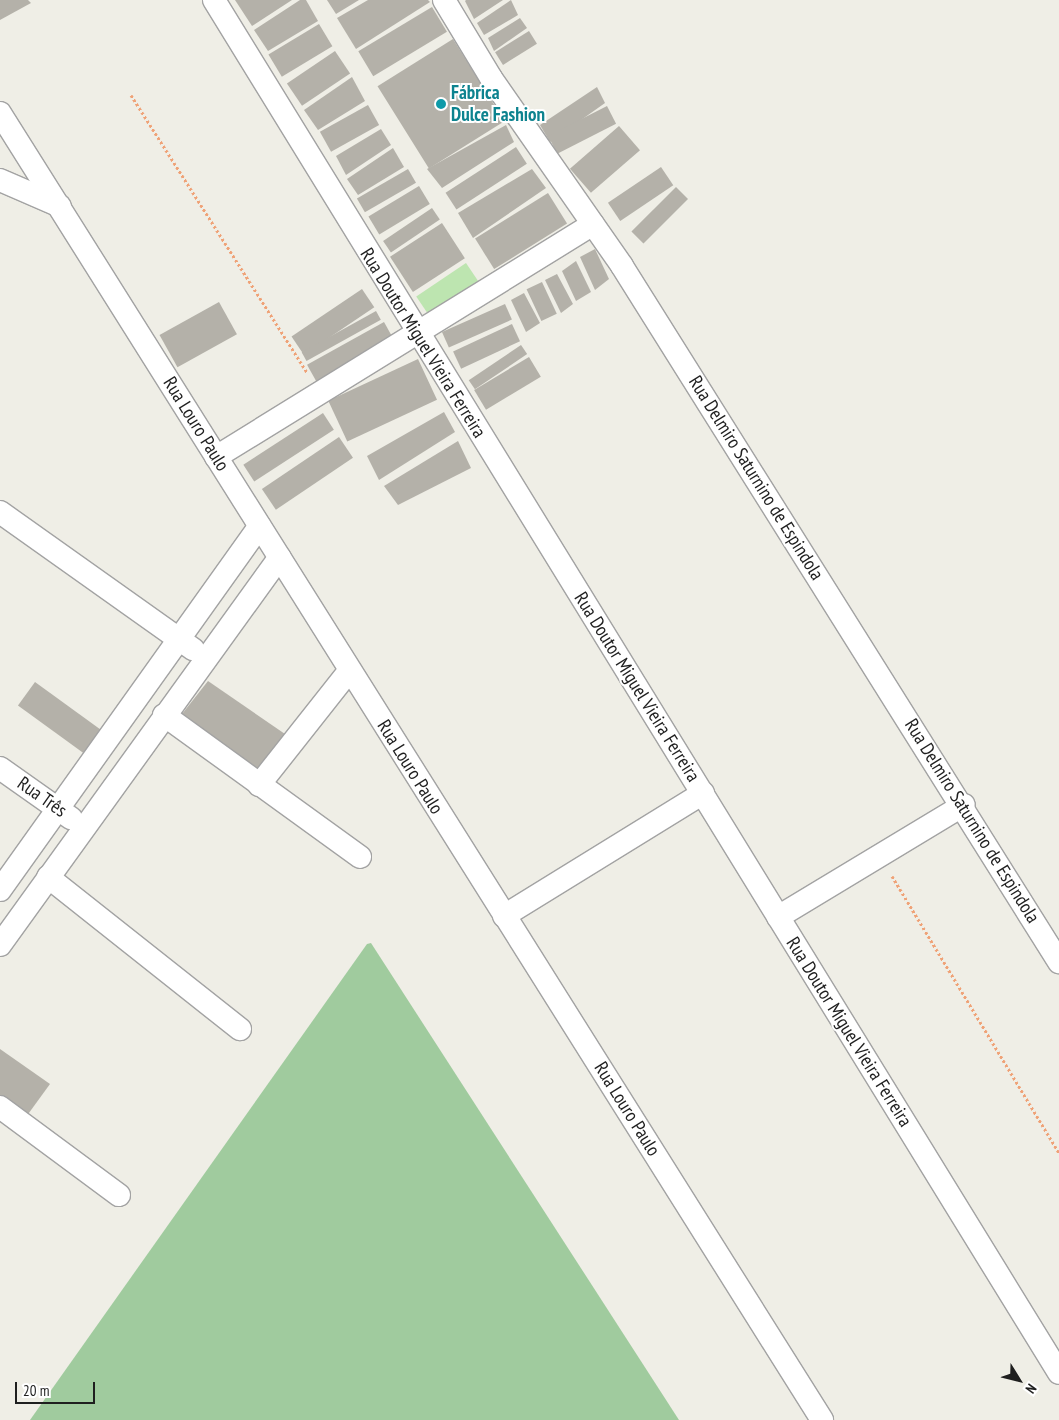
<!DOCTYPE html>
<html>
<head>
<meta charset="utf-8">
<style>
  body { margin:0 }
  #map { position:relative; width:1059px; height:1420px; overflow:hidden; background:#efeee6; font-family:"PT Sans Narrow",sans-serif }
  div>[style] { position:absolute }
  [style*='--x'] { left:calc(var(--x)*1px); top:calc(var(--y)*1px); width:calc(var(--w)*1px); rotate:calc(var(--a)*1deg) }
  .grass>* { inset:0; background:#bde5b0; transform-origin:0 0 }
  .forest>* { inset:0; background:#a0cb9e }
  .building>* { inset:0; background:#b4b1a9; transform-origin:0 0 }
  .path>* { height:3px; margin-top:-1.5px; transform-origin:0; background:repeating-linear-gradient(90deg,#efa277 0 2.5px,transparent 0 5px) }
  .roads { filter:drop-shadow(1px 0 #a3a3a3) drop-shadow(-1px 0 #a3a3a3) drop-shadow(0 1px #a3a3a3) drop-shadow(0 -1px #a3a3a3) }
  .minor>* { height:22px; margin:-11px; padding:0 11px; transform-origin:11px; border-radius:11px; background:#fff }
  .dots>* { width:14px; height:14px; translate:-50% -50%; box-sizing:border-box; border:2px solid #fff; border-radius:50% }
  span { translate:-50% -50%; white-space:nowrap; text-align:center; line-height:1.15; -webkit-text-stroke:4px #fff; paint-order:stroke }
  .culture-label { font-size:19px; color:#0d838f; font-weight:700 }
  .left { translate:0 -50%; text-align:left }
  .street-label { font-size:19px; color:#1f1f1f }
  .north { position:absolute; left:994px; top:1355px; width:50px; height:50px; -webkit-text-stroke:4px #fff; paint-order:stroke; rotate:126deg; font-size:14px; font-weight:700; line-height:20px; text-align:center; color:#1f1f1f }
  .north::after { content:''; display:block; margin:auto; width:18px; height:22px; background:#1f1f1f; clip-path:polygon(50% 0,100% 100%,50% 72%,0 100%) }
  .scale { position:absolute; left:15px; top:1382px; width:80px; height:22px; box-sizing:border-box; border:2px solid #1f1f1f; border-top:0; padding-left:6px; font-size:15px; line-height:18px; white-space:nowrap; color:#1f1f1f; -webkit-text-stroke:4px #fff; paint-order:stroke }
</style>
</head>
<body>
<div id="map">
  <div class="grass">
    <i style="left:466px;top:263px;width:25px;height:60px;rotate:56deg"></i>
  </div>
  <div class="forest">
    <i style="clip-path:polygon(371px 943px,679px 1420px,30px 1420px,367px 944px)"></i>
  </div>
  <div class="building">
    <i style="clip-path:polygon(0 0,28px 0,31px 3px,0 20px)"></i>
    <i style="clip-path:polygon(235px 0,292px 0,252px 26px)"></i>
    <i style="clip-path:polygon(300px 0,306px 0,318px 21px,268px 51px,254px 30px)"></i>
    <i style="clip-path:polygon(327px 0,359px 0,336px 14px)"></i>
    <i style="clip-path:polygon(368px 0,428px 0,430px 2px,356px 49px,337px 18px)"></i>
    <i style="clip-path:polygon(503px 0,474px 19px,465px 1px,466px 0)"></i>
    <i style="clip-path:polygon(511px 0,518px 15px,484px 35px,477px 23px)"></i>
    <i style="left:432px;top:7px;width:29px;height:86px;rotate:59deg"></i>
    <i style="clip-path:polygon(520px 18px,527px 28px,494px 51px,488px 38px)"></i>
    <i style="left:319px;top:24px;width:26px;height:59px;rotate:59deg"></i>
    <i style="left:529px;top:31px;width:15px;height:40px;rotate:58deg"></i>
    <i style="left:453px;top:39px;width:97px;height:89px;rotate:58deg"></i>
    <i style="left:335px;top:51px;width:27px;height:58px;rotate:56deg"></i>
    <i style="clip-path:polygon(352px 77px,365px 101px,318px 130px,304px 110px)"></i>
    <i style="clip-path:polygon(597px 87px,605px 103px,550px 142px,540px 125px)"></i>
    <i style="left:368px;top:105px;width:23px;height:55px;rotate:61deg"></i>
    <i style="left:607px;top:106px;width:20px;height:66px;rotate:63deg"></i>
    <i style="clip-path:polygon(506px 125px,514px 142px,442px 188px,427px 169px)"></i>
    <i style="left:619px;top:126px;width:32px;height:65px;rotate:49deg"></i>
    <i style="clip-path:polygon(381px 129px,391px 145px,346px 175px,336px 156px)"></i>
    <i style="left:516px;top:147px;width:20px;height:84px;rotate:57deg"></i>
    <i style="clip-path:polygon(393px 148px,404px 167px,358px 195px,347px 179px)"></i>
    <i style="left:661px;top:167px;width:22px;height:64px;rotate:56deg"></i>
    <i style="left:408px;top:169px;width:16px;height:59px;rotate:60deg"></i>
    <i style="clip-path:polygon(532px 169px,546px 188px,473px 238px,458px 213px)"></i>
    <i style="left:419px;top:186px;width:21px;height:59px;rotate:59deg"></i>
    <i style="left:676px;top:187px;width:17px;height:63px;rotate:45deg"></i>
    <i style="left:548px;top:193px;width:36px;height:86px;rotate:58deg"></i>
    <i style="left:432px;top:208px;width:14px;height:59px;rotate:56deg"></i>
    <i style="left:442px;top:223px;width:42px;height:62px;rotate:57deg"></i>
    <i style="clip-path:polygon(595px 249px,609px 279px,595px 290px,580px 257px)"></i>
    <i style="clip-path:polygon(576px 261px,591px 292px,576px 301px,562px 271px)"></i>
    <i style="clip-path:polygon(557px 274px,573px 304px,561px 313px,545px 280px)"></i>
    <i style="left:542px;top:282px;width:35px;height:17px;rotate:65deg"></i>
    <i style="left:362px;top:289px;width:22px;height:85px;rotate:56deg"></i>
    <i style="clip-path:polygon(524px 293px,540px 323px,526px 332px,511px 300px)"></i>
    <i style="left:219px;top:302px;width:37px;height:68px;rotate:61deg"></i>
    <i style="left:505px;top:304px;width:17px;height:69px;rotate:66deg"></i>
    <i style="left:376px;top:311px;width:10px;height:85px;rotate:61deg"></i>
    <i style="left:384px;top:322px;width:21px;height:88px;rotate:61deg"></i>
    <i style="left:512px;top:324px;width:19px;height:65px;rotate:65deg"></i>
    <i style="left:521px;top:345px;width:11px;height:63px;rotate:56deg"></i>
    <i style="left:529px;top:357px;width:23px;height:64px;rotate:59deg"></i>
    <i style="left:418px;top:359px;width:45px;height:99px;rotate:65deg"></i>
    <i style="clip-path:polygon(444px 412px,455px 432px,379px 480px,367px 456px)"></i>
    <i style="left:323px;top:413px;width:20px;height:95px;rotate:57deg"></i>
    <i style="left:339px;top:437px;width:25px;height:93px;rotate:56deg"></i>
    <i style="clip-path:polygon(458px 441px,471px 468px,398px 505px,384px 486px)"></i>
    <i style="clip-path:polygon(208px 681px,285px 734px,257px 773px,182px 714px)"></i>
    <i style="left:35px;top:682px;width:89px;height:29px;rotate:36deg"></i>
    <i style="clip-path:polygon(0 1049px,50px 1084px,26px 1117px,0 1098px)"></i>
  </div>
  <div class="path">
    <i style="--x:131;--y:95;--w:328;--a:57.6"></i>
    <i style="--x:892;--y:876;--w:323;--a:58.9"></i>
  </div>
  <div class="roads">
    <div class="minor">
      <i style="--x:214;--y:0;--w:1612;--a:58.39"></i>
      <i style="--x:444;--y:0;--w:91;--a:58.9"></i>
      <i style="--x:491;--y:78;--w:229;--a:55.1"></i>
      <i style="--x:622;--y:266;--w:822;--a:57.88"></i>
      <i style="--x:0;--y:113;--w:1544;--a:57.83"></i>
      <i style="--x:0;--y:180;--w:65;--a:23.4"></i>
      <i style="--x:216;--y:457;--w:443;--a:-31.7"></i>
      <i style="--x:0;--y:512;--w:237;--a:35.4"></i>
      <i style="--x:164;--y:715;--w:242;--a:35.9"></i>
      <i style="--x:0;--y:768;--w:87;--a:35.2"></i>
      <i style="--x:259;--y:785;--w:145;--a:-51.7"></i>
      <i style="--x:48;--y:877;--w:245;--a:38.4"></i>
      <i style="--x:0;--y:890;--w:447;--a:-54.5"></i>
      <i style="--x:504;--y:916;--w:234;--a:-31.7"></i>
      <i style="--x:778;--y:917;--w:217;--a:-31.1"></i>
      <i style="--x:0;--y:945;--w:478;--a:-54.2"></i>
      <i style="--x:0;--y:1107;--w:148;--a:36.5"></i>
    </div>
  </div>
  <div class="dots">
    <i style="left:441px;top:104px;background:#0f9aa8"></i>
  </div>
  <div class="culture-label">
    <span class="left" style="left:451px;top:104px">Fábrica<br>Dulce Fashion</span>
  </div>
  <div class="street-label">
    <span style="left:423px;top:343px;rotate:58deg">Rua Doutor Miguel Vieira Ferreira</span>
    <span style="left:196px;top:424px;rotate:58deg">Rua Louro Paulo</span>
    <span style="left:756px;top:478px;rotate:58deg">Rua Delmiro Saturnino de Espindola</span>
    <span style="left:637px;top:687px;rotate:58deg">Rua Doutor Miguel Vieira Ferreira</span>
    <span style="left:410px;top:767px;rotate:58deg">Rua Louro Paulo</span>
    <span style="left:42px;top:797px;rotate:35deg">Rua Três</span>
    <span style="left:972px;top:821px;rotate:58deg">Rua Delmiro Saturnino de Espindola</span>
    <span style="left:849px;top:1032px;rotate:58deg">Rua Doutor Miguel Vieira Ferreira</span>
    <span style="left:627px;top:1109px;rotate:58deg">Rua Louro Paulo</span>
  </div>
  <div class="north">N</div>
  <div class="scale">20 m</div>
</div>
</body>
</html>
